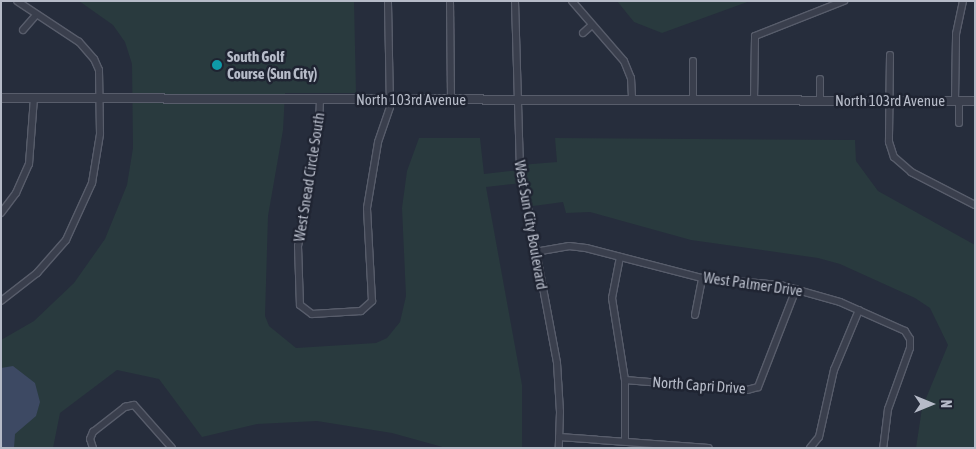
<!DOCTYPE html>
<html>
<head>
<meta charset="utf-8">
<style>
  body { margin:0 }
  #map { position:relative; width:976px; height:449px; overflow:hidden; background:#262d3c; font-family:"Asap Condensed",sans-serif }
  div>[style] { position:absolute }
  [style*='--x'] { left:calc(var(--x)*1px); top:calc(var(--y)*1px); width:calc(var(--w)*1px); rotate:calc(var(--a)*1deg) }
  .green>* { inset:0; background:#293a3e }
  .water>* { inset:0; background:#3d4963 }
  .roads { filter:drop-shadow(1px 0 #585d6b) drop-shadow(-1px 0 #585d6b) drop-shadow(0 1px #585d6b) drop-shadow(0 -1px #585d6b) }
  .minor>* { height:6px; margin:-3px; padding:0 3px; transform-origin:3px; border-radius:3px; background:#3a3f4d }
  .tertiary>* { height:8px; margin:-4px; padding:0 4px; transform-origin:4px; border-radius:4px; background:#3a3f4d }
  .dots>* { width:14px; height:14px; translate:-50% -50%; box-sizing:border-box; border:2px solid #1f2432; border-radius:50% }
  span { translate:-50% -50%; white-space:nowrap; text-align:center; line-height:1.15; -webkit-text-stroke:5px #1f2432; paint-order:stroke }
  .poi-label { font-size:15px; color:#b6bbc8; font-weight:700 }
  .left { translate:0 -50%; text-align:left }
  .street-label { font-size:15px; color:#b6bbc8 }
  .frame { position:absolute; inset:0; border:2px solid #b6bbc8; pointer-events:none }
  .north { position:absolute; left:906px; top:379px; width:50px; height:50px; -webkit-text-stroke:4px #1f2432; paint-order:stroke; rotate:90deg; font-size:14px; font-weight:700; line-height:20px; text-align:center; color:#b6bbc8 }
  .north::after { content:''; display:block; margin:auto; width:18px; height:22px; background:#b6bbc8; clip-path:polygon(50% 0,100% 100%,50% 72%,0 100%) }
</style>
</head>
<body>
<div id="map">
  <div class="green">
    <i style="clip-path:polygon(79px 1px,354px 1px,356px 93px,285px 93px,283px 130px,268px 216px,265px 316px,269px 326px,296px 348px,376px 343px,387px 338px,400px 322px,406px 296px,402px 208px,407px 171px,419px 138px,480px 138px,484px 174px,520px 170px,520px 165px,557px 162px,555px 138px,855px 140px,856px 161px,878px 191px,975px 245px,975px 448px,916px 448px,922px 408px,948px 345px,930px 308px,915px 298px,840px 264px,818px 258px,691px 240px,590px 212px,566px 213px,563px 202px,526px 207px,522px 183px,486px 187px,522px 385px,522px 448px,446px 448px,392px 433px,317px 421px,257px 424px,202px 437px,159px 379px,117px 370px,60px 413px,53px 448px,1px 448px,1px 340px,34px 321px,74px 283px,105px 239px,127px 185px,133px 148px,132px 64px,125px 42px,113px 25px)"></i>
    <i style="clip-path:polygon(617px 1px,750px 1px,662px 33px,634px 22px)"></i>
  </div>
  <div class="water">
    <i style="clip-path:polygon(13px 366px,35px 383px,40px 402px,36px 416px,15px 434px,14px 448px,1px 448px,1px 368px)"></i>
  </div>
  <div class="roads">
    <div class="minor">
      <i style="--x:450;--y:1;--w:99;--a:89.4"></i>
      <i style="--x:515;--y:1;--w:164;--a:88.3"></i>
      <i style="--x:520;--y:165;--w:201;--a:79.4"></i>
      <i style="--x:557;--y:363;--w:49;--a:86.5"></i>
      <i style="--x:560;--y:412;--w:36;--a:92"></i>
      <i style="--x:572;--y:1;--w:79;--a:49.1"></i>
      <i style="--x:624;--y:61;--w:18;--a:68"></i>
      <i style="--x:631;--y:78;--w:22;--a:87"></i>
      <i style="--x:23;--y:30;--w:20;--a:-49"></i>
      <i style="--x:583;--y:33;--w:12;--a:-42"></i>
      <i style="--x:890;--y:55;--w:87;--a:90.7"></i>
      <i style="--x:889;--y:142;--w:16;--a:72"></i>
      <i style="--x:894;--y:157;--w:23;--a:41"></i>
      <i style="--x:911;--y:172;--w:72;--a:27.3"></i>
      <i style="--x:693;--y:61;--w:39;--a:90"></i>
      <i style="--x:320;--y:99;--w:27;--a:92"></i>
      <i style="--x:319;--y:126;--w:122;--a:99.9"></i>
      <i style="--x:298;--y:246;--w:59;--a:88.1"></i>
      <i style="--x:300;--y:305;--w:15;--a:37"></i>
      <i style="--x:312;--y:314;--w:49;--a:-3.5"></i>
      <i style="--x:361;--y:311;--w:15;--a:-42"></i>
      <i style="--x:372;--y:301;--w:93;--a:-93.1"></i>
      <i style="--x:367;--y:208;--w:67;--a:-80.5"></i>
      <i style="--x:378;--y:142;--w:37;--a:-71"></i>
      <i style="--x:390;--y:107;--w:106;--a:-91.1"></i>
      <i style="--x:754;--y:101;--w:65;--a:-89.1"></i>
      <i style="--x:755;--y:36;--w:96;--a:-21.5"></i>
      <i style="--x:820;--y:101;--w:22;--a:-90"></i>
      <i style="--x:955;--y:101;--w:67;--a:-89.1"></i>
      <i style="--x:956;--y:34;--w:34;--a:-78"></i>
      <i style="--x:959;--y:123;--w:22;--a:-90"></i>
      <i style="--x:1;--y:213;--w:25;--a:-53"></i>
      <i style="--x:16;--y:193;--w:32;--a:-66"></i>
      <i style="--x:29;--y:164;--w:66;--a:-85.7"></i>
      <i style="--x:535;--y:252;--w:35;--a:-10"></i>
      <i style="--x:569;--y:246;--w:17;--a:7"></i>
      <i style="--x:586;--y:248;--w:120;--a:14.5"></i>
      <i style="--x:702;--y:278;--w:78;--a:5.1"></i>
      <i style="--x:780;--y:285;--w:62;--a:15.8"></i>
      <i style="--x:840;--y:302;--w:71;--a:24"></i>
      <i style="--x:905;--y:331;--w:9;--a:58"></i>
      <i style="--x:910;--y:339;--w:9;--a:90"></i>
      <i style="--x:910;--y:348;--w:65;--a:109.8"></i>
      <i style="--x:888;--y:409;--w:39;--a:97"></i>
      <i style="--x:620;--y:257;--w:42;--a:101"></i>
      <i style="--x:612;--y:298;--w:83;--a:81"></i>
      <i style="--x:625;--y:380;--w:61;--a:90"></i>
      <i style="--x:1;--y:301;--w:46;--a:-37.9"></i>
      <i style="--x:37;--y:273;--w:44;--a:-48.7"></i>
      <i style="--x:66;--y:240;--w:63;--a:-65.5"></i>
      <i style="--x:92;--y:183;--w:50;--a:-80.7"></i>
      <i style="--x:100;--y:134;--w:64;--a:-90.9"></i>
      <i style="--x:99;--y:70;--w:12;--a:-114"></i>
      <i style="--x:94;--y:59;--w:23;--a:-131"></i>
      <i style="--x:79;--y:42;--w:74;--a:-146.5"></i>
      <i style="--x:695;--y:315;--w:38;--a:-79"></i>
      <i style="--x:625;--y:380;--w:122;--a:4.7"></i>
      <i style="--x:747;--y:390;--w:11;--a:-15"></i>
      <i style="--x:758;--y:387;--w:105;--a:-68.8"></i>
      <i style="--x:559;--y:437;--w:150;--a:4.2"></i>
      <i style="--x:93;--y:448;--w:9;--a:-108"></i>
      <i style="--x:90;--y:439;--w:8;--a:-67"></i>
      <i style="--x:93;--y:432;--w:41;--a:-38"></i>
      <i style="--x:125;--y:407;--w:9;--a:-13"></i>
      <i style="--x:134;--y:405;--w:57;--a:48.5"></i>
      <i style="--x:810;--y:448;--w:14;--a:-51"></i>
      <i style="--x:819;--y:437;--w:69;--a:-77.4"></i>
      <i style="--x:834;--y:370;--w:65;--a:-67.4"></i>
    </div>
    <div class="tertiary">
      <i style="--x:1;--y:98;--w:974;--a:0.18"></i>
    </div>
  </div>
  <div class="dots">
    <i style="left:217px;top:65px;background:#0f9aa8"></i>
  </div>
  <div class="poi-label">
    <span class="left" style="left:227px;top:65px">South Golf<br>Course (Sun City)</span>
  </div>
  <div class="street-label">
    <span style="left:411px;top:100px">North 103rd Avenue</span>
    <span style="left:890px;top:101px">North 103rd Avenue</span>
    <span style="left:309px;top:177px;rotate:-81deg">West Snead Circle South</span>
    <span style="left:531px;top:225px;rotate:80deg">West Sun City Boulevard</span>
    <span style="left:753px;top:284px;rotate:8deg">West Palmer Drive</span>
    <span style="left:699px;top:385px;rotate:4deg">North Capri Drive</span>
  </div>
  <div class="frame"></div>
  <div class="north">N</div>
</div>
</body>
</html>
